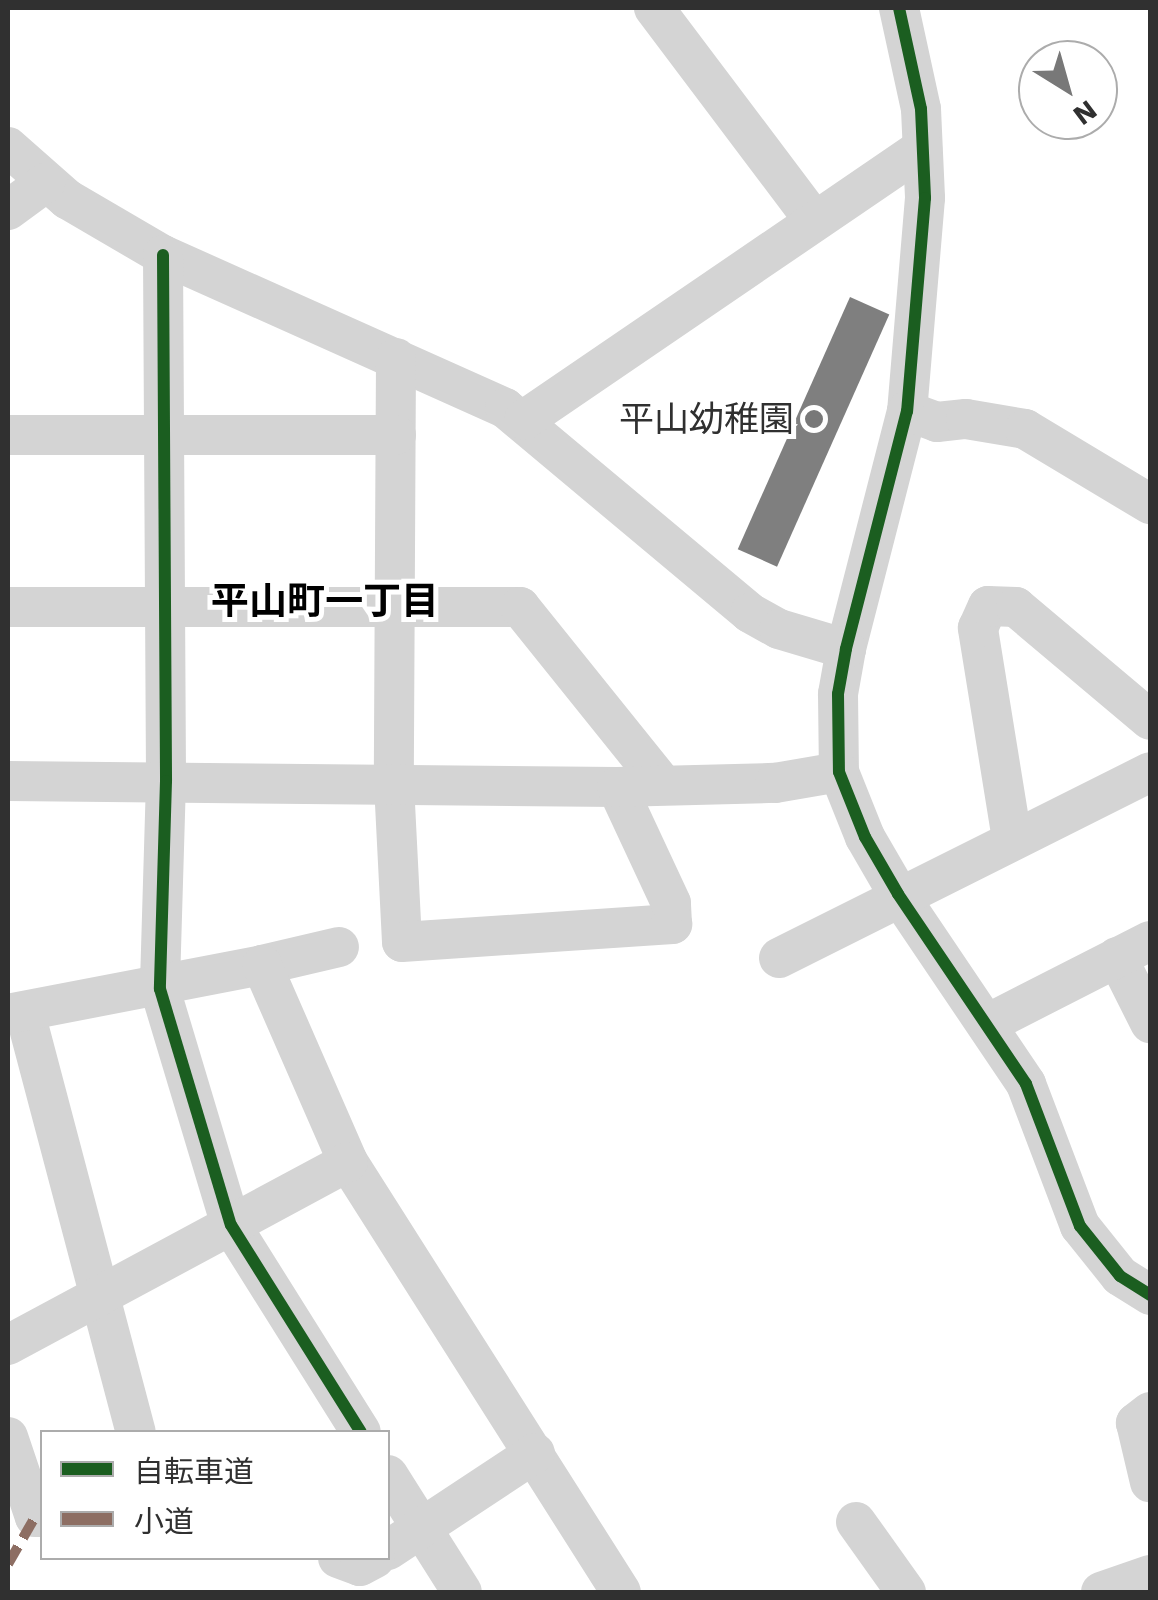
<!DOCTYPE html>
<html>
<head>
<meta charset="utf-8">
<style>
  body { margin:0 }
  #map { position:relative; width:1158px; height:1600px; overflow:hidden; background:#fff; font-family:"Work Sans","Noto Sans JP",sans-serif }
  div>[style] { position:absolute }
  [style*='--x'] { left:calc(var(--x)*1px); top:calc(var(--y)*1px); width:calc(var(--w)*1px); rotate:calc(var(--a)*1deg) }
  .building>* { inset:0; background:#7f7f7f; transform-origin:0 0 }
  .minor>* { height:40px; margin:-20px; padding:0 20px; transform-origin:20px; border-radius:20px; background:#d4d4d4 }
  .quiet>* { height:10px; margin-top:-5px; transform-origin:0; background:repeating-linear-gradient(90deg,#8d6e63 0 20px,transparent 0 30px) }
  .cycleway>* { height:12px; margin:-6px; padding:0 6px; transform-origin:6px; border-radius:6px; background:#1b5e20 }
  .dots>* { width:28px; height:28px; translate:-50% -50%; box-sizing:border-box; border:5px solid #fff; border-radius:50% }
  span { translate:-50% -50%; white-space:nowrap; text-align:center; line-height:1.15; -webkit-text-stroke:10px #fff; paint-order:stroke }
  .poi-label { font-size:35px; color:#303030 }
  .right { translate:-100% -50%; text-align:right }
  .neighbourhood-label { font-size:38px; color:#000; font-weight:700 }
  .frame { position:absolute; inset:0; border:10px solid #303030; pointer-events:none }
  .legend { position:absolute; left:40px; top:1430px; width:350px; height:130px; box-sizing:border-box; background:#fff; border:2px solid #acacac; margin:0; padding:12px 18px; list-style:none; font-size:30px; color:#303030 }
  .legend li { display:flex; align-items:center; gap:20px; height:50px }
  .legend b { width:50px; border:2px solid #acacac }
  .north { position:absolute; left:1018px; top:40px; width:100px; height:100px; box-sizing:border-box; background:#fff; border:2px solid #acacac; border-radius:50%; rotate:143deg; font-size:28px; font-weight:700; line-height:40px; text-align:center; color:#303030 }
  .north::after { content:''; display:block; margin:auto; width:35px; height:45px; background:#787878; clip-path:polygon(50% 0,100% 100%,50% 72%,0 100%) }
</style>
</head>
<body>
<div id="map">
  <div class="building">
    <i style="left:850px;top:297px;width:43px;height:276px;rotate:24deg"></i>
  </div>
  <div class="minor">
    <i style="--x:654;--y:8;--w:266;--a:53"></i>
    <i style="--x:899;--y:8;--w:103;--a:77.7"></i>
    <i style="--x:921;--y:109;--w:89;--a:87.4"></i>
    <i style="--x:925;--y:198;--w:214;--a:94.8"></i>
    <i style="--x:907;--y:411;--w:246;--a:104.4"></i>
    <i style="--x:846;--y:649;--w:46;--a:100.1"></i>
    <i style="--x:838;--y:694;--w:78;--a:89.3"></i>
    <i style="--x:839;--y:772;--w:70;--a:68.2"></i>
    <i style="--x:865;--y:837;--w:66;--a:59.9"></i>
    <i style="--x:898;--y:894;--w:229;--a:56"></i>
    <i style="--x:1026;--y:1084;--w:152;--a:69.2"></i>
    <i style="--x:1080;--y:1226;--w:64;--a:51.3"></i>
    <i style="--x:1120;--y:1276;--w:36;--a:32"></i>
    <i style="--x:8;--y:147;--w:79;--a:41.4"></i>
    <i style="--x:67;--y:199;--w:111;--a:30.3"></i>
    <i style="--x:163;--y:255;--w:375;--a:24.1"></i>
    <i style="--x:505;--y:408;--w:319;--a:39.9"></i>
    <i style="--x:750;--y:613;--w:33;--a:29"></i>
    <i style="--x:779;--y:629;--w:70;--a:16.6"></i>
    <i style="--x:8;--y:210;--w:46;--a:-36.1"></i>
    <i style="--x:163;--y:255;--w:526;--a:89.67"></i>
    <i style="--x:166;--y:781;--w:208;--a:91.7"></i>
    <i style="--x:160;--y:989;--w:246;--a:73.3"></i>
    <i style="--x:231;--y:1225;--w:244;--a:57.9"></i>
    <i style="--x:396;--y:358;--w:426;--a:90.3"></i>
    <i style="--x:394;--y:784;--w:158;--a:87.1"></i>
    <i style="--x:402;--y:942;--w:271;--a:-3.8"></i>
    <i style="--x:672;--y:924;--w:21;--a:-93"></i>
    <i style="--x:671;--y:903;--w:128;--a:-115"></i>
    <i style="--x:907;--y:411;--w:32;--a:20"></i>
    <i style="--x:937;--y:422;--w:29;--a:-6"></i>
    <i style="--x:966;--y:419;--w:60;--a:9.6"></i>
    <i style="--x:1025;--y:429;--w:146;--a:31"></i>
    <i style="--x:524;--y:420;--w:482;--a:-34.3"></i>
    <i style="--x:8;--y:435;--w:388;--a:0"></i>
    <i style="--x:8;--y:607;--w:512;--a:0"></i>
    <i style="--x:520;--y:607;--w:228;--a:51.2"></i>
    <i style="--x:8;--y:781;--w:609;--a:0.56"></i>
    <i style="--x:617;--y:787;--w:158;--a:-1.5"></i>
    <i style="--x:775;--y:783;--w:65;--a:-9.8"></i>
    <i style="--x:1012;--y:839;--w:214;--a:-99.2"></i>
    <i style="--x:978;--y:628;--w:24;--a:-66"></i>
    <i style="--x:988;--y:606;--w:28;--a:2"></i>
    <i style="--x:1016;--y:607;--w:175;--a:40.1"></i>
    <i style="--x:1117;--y:957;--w:74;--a:63.4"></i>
    <i style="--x:779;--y:958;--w:415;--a:-26.6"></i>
    <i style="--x:262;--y:965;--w:79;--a:-13.2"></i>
    <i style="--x:25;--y:1013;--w:433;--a:75.2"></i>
    <i style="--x:8;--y:1014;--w:259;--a:-10.9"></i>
    <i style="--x:262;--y:965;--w:215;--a:66.4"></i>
    <i style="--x:348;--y:1162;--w:509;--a:57.59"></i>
    <i style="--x:989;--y:1023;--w:181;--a:-27"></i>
    <i style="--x:8;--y:1345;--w:386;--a:-28.3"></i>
    <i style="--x:1150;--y:1412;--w:18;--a:142"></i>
    <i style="--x:1136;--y:1423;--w:61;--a:76.7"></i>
    <i style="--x:8;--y:1437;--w:84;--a:71.4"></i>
    <i style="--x:35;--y:1517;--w:7;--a:0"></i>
    <i style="--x:388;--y:1475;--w:138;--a:57.7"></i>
    <i style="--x:856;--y:1522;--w:86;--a:54.5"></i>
    <i style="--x:388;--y:1550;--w:176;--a:-33.4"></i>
    <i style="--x:338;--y:1558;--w:23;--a:20"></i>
    <i style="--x:360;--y:1566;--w:17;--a:-28"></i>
    <i style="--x:1101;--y:1592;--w:52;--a:-19.1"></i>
  </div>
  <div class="quiet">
    <i style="--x:8;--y:1564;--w:54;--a:-60.1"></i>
  </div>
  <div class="cycleway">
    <i style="--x:899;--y:8;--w:103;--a:77.7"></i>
    <i style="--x:921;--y:109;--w:89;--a:87.4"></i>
    <i style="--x:925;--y:198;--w:214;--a:94.8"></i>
    <i style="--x:907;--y:411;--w:246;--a:104.4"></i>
    <i style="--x:846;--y:649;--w:46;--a:100.1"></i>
    <i style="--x:838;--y:694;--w:78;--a:89.3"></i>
    <i style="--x:839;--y:772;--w:70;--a:68.2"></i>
    <i style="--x:865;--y:837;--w:66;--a:59.9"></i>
    <i style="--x:898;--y:894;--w:229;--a:56"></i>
    <i style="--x:1026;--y:1084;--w:152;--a:69.2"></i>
    <i style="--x:1080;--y:1226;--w:64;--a:51.3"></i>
    <i style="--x:1120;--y:1276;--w:36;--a:32"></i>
    <i style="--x:163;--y:255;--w:526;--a:89.67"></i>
    <i style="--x:166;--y:781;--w:208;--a:91.7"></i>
    <i style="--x:160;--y:989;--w:246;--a:73.3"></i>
    <i style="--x:231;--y:1225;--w:244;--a:57.9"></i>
  </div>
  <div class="dots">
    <i style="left:814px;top:419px;background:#787878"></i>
  </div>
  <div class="poi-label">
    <span class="right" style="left:794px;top:419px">平山幼稚園</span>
  </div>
  <div class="neighbourhood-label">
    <span style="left:325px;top:602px">平山町一丁目</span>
  </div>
  <div class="frame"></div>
  <ul class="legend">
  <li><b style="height:12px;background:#1b5e20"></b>自転車道</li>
  <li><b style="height:12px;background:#8d6e63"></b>小道</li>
  </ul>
  <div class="north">N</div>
</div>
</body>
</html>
